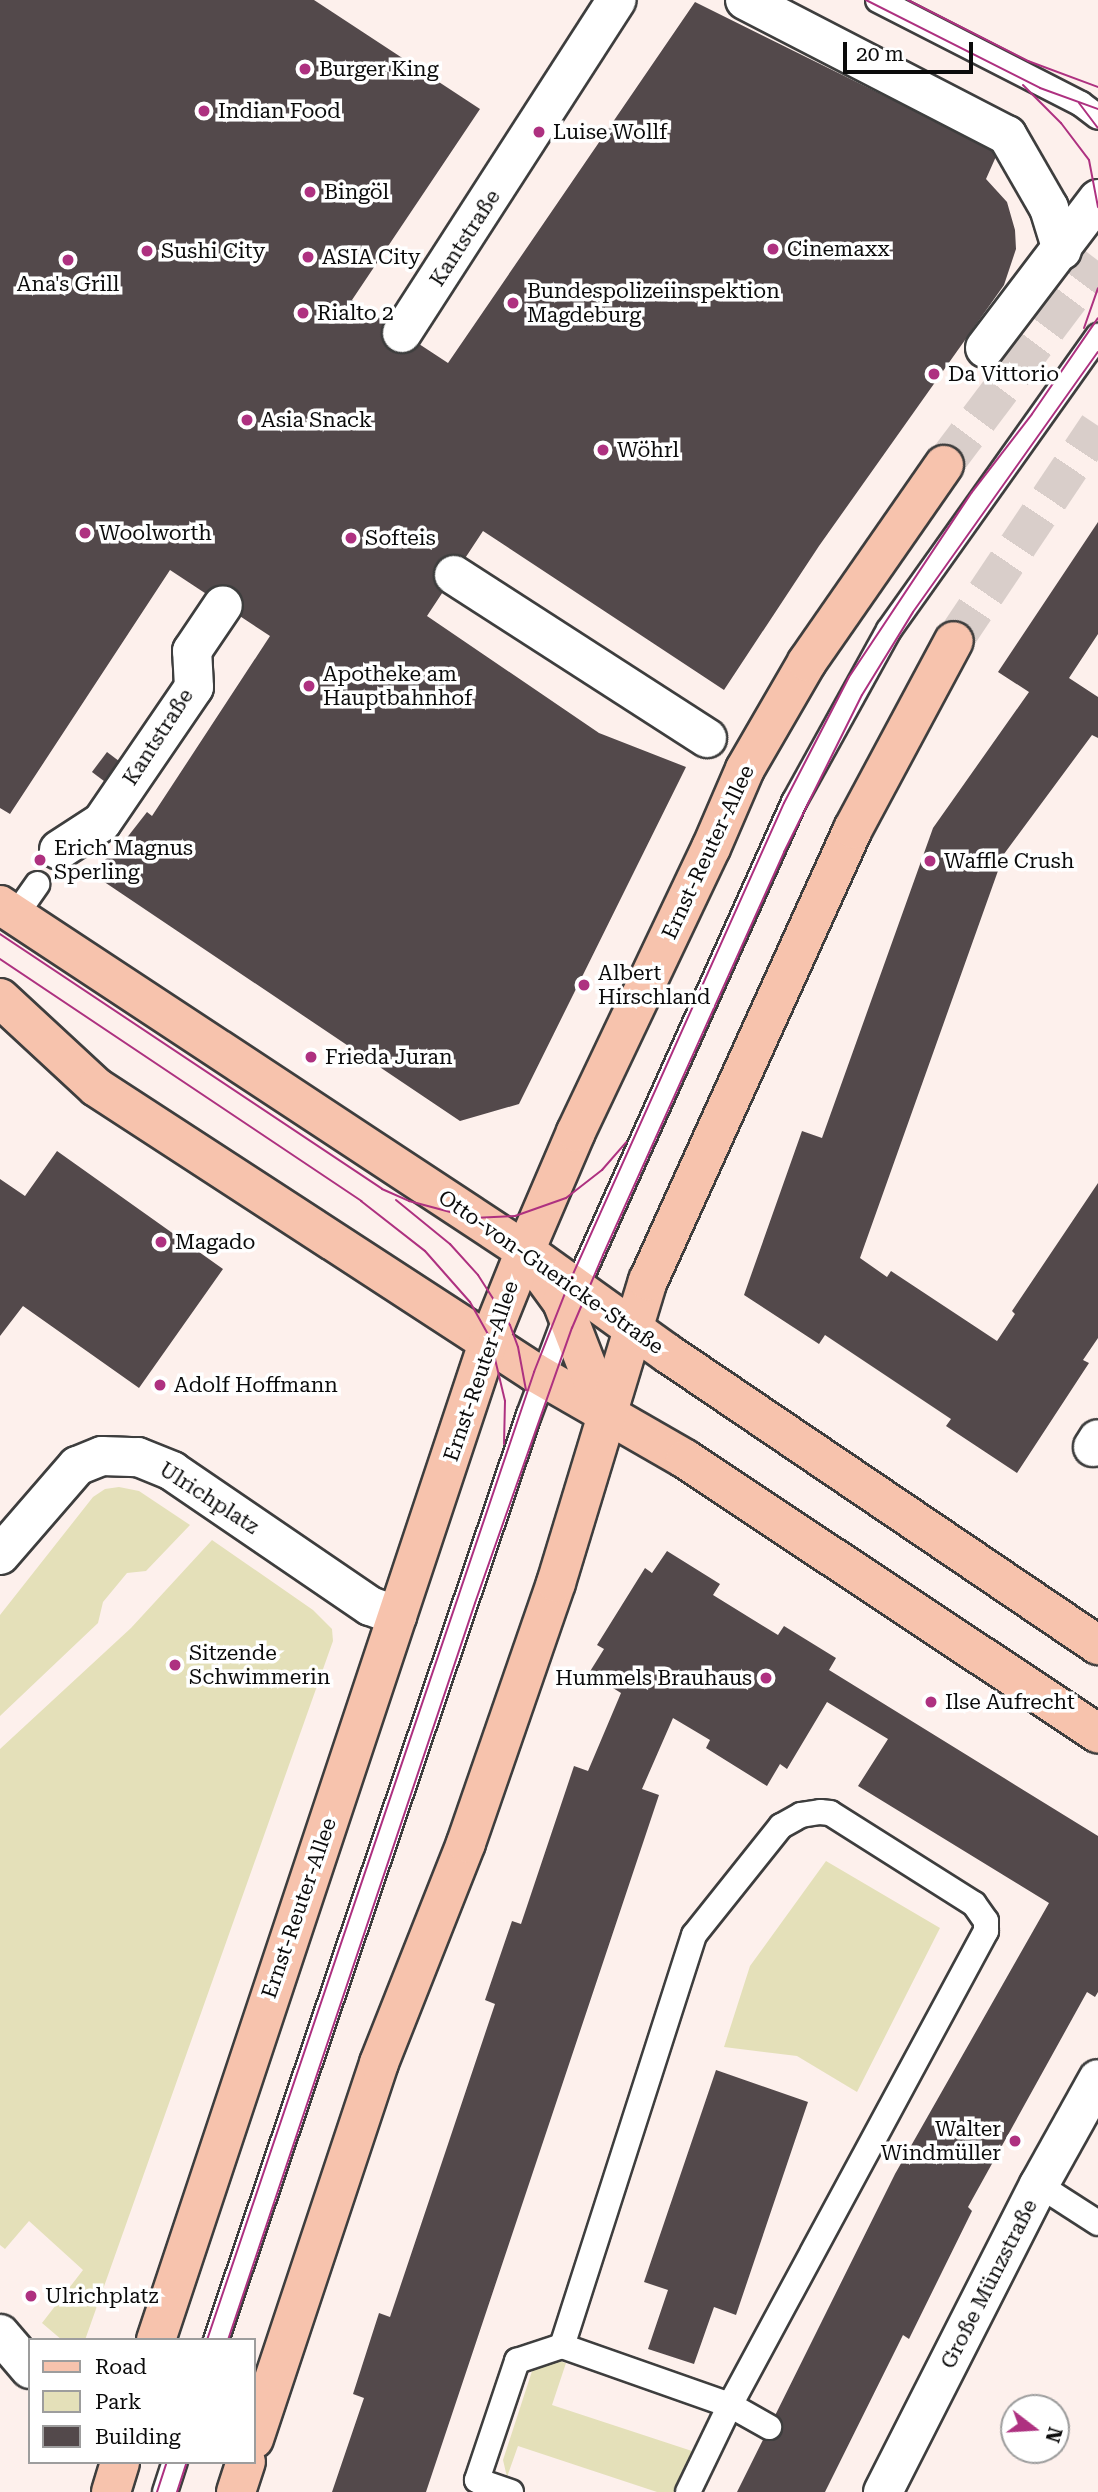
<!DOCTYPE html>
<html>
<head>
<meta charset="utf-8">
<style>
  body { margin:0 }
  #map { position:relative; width:1098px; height:2492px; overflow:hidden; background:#fdf0ec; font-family:"Roboto Serif",serif }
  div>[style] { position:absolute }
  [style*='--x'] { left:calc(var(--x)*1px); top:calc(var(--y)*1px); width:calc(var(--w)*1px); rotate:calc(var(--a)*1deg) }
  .green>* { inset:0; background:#e4e0b9 }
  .building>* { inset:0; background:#53494b; transform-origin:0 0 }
  .secondary-tunnel>* { height:38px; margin-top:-19px; transform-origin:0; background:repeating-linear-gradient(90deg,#d9ceca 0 38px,transparent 0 57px) }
  .roads { filter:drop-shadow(2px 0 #3e3e3e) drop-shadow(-2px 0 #3e3e3e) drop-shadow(0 2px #3e3e3e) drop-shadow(0 -2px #3e3e3e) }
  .lane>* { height:24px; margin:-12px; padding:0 12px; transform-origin:12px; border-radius:12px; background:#fff }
  .street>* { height:38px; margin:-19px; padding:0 19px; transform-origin:19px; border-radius:19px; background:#fff }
  .secondary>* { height:38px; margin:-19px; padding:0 19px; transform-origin:19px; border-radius:19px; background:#f7c3ad }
  .tram>* { height:2px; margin:-1px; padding:0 1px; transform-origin:1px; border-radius:1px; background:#ae3180 }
  .dots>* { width:19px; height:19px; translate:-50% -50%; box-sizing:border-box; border:4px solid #fff; border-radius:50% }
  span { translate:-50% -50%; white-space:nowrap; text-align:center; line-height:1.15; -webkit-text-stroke:7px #fff; paint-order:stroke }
  .poi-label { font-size:21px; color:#0b0b0b }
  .left { translate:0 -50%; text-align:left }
  .right { translate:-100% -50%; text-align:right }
  .street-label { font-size:21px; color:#0b0b0b }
  .legend { position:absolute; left:28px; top:2338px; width:228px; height:126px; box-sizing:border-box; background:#fff; border:2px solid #9d9d9d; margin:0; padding:9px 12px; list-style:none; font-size:21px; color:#0b0b0b }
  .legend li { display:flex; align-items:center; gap:14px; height:35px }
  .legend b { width:35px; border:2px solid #9d9d9d }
  .north { position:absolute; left:1000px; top:2394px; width:70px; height:70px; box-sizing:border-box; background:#fff; border:2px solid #9d9d9d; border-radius:50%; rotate:107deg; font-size:19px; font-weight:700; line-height:28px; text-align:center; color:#0b0b0b }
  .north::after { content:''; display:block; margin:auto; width:24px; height:32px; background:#ae3180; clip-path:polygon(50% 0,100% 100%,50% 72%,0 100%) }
  .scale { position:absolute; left:843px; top:42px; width:130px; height:32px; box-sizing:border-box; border:4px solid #0b0b0b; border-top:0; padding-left:9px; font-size:21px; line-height:24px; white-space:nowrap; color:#0b0b0b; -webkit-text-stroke:5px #fff; paint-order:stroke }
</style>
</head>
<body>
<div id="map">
  <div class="green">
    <i style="clip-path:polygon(119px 1487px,139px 1491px,190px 1525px,146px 1571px,127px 1573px,103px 1602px,98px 1623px,0 1716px,0 1615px,93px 1497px,105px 1489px)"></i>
    <i style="clip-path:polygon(212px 1540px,313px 1610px,332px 1629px,333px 1641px,85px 2340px,62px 2340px,42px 2323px,83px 2270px,29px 2221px,5px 2249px,0 2245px,0 1749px,131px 1628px)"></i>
    <i style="clip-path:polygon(826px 1861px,940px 1928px,857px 2092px,797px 2056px,724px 2047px,750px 1966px)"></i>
    <i style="clip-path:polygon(548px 2358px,566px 2363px,552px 2405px,695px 2452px,681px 2492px,657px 2492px,518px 2446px,507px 2477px,503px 2460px,534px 2365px)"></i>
  </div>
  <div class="building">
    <i style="clip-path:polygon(0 0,314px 0,480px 109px,352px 300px,448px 363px,695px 2px,998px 152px,986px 179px,1007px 202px,1015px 230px,1016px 249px,1004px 285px,819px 546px,724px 690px,483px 531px,427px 616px,599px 733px,686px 767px,519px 1104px,460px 1121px,91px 873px,122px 844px,147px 812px,152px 816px,270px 636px,170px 570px,10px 814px,0 808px)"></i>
    <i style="clip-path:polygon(1098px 522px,1098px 634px,1069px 678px,1098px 697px,1098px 738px,1092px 735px,1004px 854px,860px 1258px,887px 1277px,891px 1271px,997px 1341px,1015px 1314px,1012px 1311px,1098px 1183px,1098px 1338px,1083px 1360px,1089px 1363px,1017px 1473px,946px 1426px,951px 1419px,825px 1335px,819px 1344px,744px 1295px,802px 1131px,822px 1138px,933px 828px,1029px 692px,998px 672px)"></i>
    <i style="left:107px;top:752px;width:20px;height:25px;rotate:37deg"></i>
    <i style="clip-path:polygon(57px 1151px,223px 1269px,139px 1388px,23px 1306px,0 1336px,0 1179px,25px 1196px)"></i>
    <i style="clip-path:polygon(667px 1551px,720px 1584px,713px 1595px,778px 1635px,784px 1626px,836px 1658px,829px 1670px,1098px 1836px,1098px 1992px,1095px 1997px,1087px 1992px,968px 2207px,972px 2211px,909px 2339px,903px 2335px,825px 2492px,737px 2492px,895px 2174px,1049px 1903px,858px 1786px,888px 1739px,827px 1702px,787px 1769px,780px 1764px,767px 1786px,706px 1748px,710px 1740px,673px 1718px,642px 1789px,659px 1795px,426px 2492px,332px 2492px,364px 2398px,353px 2394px,379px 2313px,390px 2317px,495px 2004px,485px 2000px,512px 1921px,521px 1924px,574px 1766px,588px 1771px,621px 1693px,589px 1673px,604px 1649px,597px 1645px,645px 1568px,652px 1573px)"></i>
    <i style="clip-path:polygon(716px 2070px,808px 2102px,736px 2315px,714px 2307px,694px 2364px,648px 2349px,668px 2290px,644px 2282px)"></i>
  </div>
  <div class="secondary-tunnel">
    <i style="--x:944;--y:465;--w:256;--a:-53"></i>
    <i style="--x:954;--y:641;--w:259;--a:-56.2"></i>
  </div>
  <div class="roads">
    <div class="lane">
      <i style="--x:878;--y:0;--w:228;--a:27.1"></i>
      <i style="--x:1081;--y:104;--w:21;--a:37"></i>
      <i style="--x:15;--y:916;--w:39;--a:-55"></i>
      <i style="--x:1039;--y:2185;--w:70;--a:32.8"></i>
      <i style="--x:216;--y:2340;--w:977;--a:-71.31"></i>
      <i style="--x:529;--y:1415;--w:134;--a:-69.5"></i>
      <i style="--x:576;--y:1289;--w:534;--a:-65.88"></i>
      <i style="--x:794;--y:802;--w:196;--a:-61.1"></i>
      <i style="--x:889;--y:630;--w:361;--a:-54.6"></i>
      <i style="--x:165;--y:2492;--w:32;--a:-72"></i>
      <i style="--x:511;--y:2492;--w:36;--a:-161"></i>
      <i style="--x:477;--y:2480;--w:126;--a:-71.4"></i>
      <i style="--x:517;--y:2361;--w:47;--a:-18.4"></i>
      <i style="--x:688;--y:2492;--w:97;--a:-64.2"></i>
      <i style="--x:730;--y:2405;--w:539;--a:-61.63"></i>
      <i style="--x:986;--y:1931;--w:10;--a:-90"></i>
      <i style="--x:986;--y:1921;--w:21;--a:-125"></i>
      <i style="--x:974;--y:1904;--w:170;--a:-147.7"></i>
      <i style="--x:830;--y:1813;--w:10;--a:-174"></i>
      <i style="--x:820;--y:1812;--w:19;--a:171"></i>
      <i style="--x:801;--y:1815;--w:23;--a:151"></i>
      <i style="--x:781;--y:1826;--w:139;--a:128.6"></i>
      <i style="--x:694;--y:1935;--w:432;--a:107.8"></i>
      <i style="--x:562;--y:2346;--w:178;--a:19.4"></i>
      <i style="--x:730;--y:2405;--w:45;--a:29.4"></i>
    </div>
    <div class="street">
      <i style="--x:745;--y:0;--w:295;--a:27.3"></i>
      <i style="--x:1007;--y:135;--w:84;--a:60.1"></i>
      <i style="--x:1049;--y:208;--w:44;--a:72.8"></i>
      <i style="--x:402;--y:333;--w:396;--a:-57.2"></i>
      <i style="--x:985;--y:348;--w:187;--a:-52.8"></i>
      <i style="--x:454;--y:575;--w:301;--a:32.8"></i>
      <i style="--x:59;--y:850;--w:51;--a:-33.1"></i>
      <i style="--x:102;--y:822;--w:163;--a:-55.7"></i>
      <i style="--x:194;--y:687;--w:36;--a:-93"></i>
      <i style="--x:192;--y:651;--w:55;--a:-56"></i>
      <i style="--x:1093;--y:1447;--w:9;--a:-58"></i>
      <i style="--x:0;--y:1555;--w:118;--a:-49.1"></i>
      <i style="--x:77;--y:1466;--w:27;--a:-22"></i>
      <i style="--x:102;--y:1456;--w:36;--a:2"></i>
      <i style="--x:138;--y:1457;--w:37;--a:22"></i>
      <i style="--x:172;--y:1471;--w:240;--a:34.3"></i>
      <i style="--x:370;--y:1606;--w:29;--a:20"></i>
      <i style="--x:0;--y:2334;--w:46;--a:49.4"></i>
      <i style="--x:883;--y:2492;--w:344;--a:-63.1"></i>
      <i style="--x:1039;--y:2185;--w:121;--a:-60.9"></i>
    </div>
    <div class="secondary">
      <i style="--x:0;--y:905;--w:629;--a:33.39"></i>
      <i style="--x:525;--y:1251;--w:175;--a:35.7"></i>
      <i style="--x:667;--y:1353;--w:521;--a:34.12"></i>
      <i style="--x:0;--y:998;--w:131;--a:42.8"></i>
      <i style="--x:96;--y:1087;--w:523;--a:33.05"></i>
      <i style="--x:534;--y:1372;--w:174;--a:29.9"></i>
      <i style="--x:685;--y:1459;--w:496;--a:33.6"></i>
      <i style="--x:541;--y:1273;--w:36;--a:54"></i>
      <i style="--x:562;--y:1302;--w:119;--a:68.8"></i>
      <i style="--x:156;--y:2340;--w:1051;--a:-71.58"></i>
      <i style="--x:488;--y:1343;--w:99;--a:-68.1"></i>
      <i style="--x:525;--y:1251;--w:129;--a:-66.8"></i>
      <i style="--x:576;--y:1132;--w:314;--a:-64.6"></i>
      <i style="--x:711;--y:848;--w:86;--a:-66.7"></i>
      <i style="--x:745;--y:769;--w:124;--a:-59.9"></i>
      <i style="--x:807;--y:662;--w:240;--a:-55.2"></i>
      <i style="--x:254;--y:2439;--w:396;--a:-71.6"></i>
      <i style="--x:379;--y:2063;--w:237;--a:-68.4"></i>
      <i style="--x:466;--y:1843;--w:275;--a:-70.9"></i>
      <i style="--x:556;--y:1583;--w:316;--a:-73.1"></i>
      <i style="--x:648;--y:1281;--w:496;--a:-65.6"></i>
      <i style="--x:853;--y:829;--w:213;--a:-61.8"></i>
      <i style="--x:111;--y:2492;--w:31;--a:-73"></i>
      <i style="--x:236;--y:2492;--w:32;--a:-72"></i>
    </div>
  </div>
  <div class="tram">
    <i style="--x:866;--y:0;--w:195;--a:26.8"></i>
    <i style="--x:1040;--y:88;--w:62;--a:19.9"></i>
    <i style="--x:908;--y:0;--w:135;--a:26.9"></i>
    <i style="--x:1028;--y:61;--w:75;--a:20.4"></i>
    <i style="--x:1023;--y:85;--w:54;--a:45"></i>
    <i style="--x:1061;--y:123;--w:46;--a:52.9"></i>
    <i style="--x:1089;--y:160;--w:48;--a:79.2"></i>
    <i style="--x:1079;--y:103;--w:31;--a:53"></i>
    <i style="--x:1084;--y:328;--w:42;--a:-70.7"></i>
    <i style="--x:0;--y:934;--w:459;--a:33.7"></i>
    <i style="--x:382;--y:1189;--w:30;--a:24"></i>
    <i style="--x:409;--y:1201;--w:66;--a:14.9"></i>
    <i style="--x:473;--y:1218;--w:42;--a:-2.7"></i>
    <i style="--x:515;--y:1216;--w:54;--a:-19.4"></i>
    <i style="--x:566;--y:1198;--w:46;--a:-37.9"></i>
    <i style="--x:602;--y:1170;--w:37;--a:-49"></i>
    <i style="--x:0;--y:959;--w:435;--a:33.8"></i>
    <i style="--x:361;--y:1201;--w:81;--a:38"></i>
    <i style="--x:425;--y:1251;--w:68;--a:48.6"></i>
    <i style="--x:470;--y:1302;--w:41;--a:60.9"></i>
    <i style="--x:490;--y:1338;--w:65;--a:76.6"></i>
    <i style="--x:505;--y:1401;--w:43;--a:91.3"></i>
    <i style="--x:396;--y:1200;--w:70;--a:39.2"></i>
    <i style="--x:450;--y:1244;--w:42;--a:47.9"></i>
    <i style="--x:478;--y:1275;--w:59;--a:57.4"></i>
    <i style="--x:510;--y:1325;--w:23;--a:70"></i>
    <i style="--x:518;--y:1347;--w:44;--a:79.5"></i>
    <i style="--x:207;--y:2340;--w:1022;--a:-71.33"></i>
    <i style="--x:534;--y:1372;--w:96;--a:-68.5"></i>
    <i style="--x:569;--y:1283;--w:526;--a:-65.87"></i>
    <i style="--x:784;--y:803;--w:142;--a:-62.7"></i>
    <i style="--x:849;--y:677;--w:222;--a:-56.4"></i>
    <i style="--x:972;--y:492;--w:98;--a:-52.4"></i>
    <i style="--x:1032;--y:414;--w:116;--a:-55.5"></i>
    <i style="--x:228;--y:2340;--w:777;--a:-71.47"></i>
    <i style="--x:475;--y:1603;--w:292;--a:-70.6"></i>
    <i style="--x:572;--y:1328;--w:79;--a:-67"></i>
    <i style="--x:603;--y:1255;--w:442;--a:-65.8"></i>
    <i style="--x:784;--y:852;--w:175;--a:-63.6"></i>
    <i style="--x:862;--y:695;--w:97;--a:-58.4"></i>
    <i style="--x:913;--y:612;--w:319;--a:-54.6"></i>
    <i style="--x:157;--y:2492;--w:32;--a:-72"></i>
    <i style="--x:177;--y:2492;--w:32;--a:-72"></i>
  </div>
  <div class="dots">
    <i style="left:305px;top:69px;background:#ae3180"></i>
    <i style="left:204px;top:111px;background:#ae3180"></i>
    <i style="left:539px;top:132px;background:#ae3180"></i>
    <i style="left:310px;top:192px;background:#ae3180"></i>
    <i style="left:773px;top:249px;background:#ae3180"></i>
    <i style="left:147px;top:251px;background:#ae3180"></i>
    <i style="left:308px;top:257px;background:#ae3180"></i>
    <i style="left:68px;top:260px;background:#ae3180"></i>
    <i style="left:513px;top:303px;background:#ae3180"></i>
    <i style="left:303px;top:313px;background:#ae3180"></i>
    <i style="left:934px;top:374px;background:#ae3180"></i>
    <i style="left:247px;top:420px;background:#ae3180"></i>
    <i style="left:603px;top:450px;background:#ae3180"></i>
    <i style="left:85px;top:533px;background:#ae3180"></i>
    <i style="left:351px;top:538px;background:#ae3180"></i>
    <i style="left:309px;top:686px;background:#ae3180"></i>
    <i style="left:40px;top:860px;background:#ae3180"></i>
    <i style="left:930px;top:861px;background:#ae3180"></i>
    <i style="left:584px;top:985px;background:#ae3180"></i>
    <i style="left:311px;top:1057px;background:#ae3180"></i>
    <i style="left:161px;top:1242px;background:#ae3180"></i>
    <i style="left:160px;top:1385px;background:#ae3180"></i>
    <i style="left:175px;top:1665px;background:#ae3180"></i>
    <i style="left:766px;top:1678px;background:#ae3180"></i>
    <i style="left:931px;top:1702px;background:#ae3180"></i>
    <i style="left:1015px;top:2141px;background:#ae3180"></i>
    <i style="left:31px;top:2296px;background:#ae3180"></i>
  </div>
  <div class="poi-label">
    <span class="left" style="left:319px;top:69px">Burger King</span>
    <span class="left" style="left:218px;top:111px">Indian Food</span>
    <span class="left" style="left:553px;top:132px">Luise Wollf</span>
    <span class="left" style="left:324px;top:192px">Bingöl</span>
    <span class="left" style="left:787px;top:249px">Cinemaxx</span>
    <span class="left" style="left:161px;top:251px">Sushi City</span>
    <span class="left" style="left:322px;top:257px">ASIA City</span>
    <span style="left:68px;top:284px">Ana's Grill</span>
    <span class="left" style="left:527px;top:303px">Bundespolizeiinspektion<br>Magdeburg</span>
    <span class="left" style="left:317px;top:313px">Rialto 2</span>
    <span class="left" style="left:948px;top:374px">Da Vittorio</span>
    <span class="left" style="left:261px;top:420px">Asia Snack</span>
    <span class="left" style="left:617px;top:450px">Wöhrl</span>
    <span class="left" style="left:99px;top:533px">Woolworth</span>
    <span class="left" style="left:365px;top:538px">Softeis</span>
    <span class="left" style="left:323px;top:686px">Apotheke am<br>Hauptbahnhof</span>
    <span class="left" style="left:54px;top:860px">Erich Magnus<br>Sperling</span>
    <span class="left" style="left:944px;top:861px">Waffle Crush</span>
    <span class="left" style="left:598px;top:985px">Albert<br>Hirschland</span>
    <span class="left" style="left:325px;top:1057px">Frieda Juran</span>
    <span class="left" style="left:175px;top:1242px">Magado</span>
    <span class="left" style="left:174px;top:1385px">Adolf Hoffmann</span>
    <span class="left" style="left:189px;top:1665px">Sitzende<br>Schwimmerin</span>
    <span class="right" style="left:752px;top:1678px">Hummels Brauhaus</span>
    <span class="left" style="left:945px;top:1702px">Ilse Aufrecht</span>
    <span class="right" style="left:1001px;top:2141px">Walter<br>Windmüller</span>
    <span class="left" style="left:45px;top:2296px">Ulrichplatz</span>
  </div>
  <div class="street-label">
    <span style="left:465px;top:238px;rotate:-57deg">Kantstraße</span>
    <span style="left:158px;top:737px;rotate:-57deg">Kantstraße</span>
    <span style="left:708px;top:852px;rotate:-65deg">Ernst-Reuter-Allee</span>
    <span style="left:551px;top:1272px;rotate:35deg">Otto-von-Guericke-Straße</span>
    <span style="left:481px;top:1371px;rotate:-71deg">Ernst-Reuter-Allee</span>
    <span style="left:209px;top:1498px;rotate:33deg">Ulrichplatz</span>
    <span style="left:299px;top:1908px;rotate:-71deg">Ernst-Reuter-Allee</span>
    <span style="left:989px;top:2284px;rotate:-63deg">Große Münzstraße</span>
  </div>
  <ul class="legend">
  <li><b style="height:9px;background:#f7c3ad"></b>Road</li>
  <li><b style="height:19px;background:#e4e0b9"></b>Park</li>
  <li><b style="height:19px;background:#53494b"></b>Building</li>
  </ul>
  <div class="north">N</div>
  <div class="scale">20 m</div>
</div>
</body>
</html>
